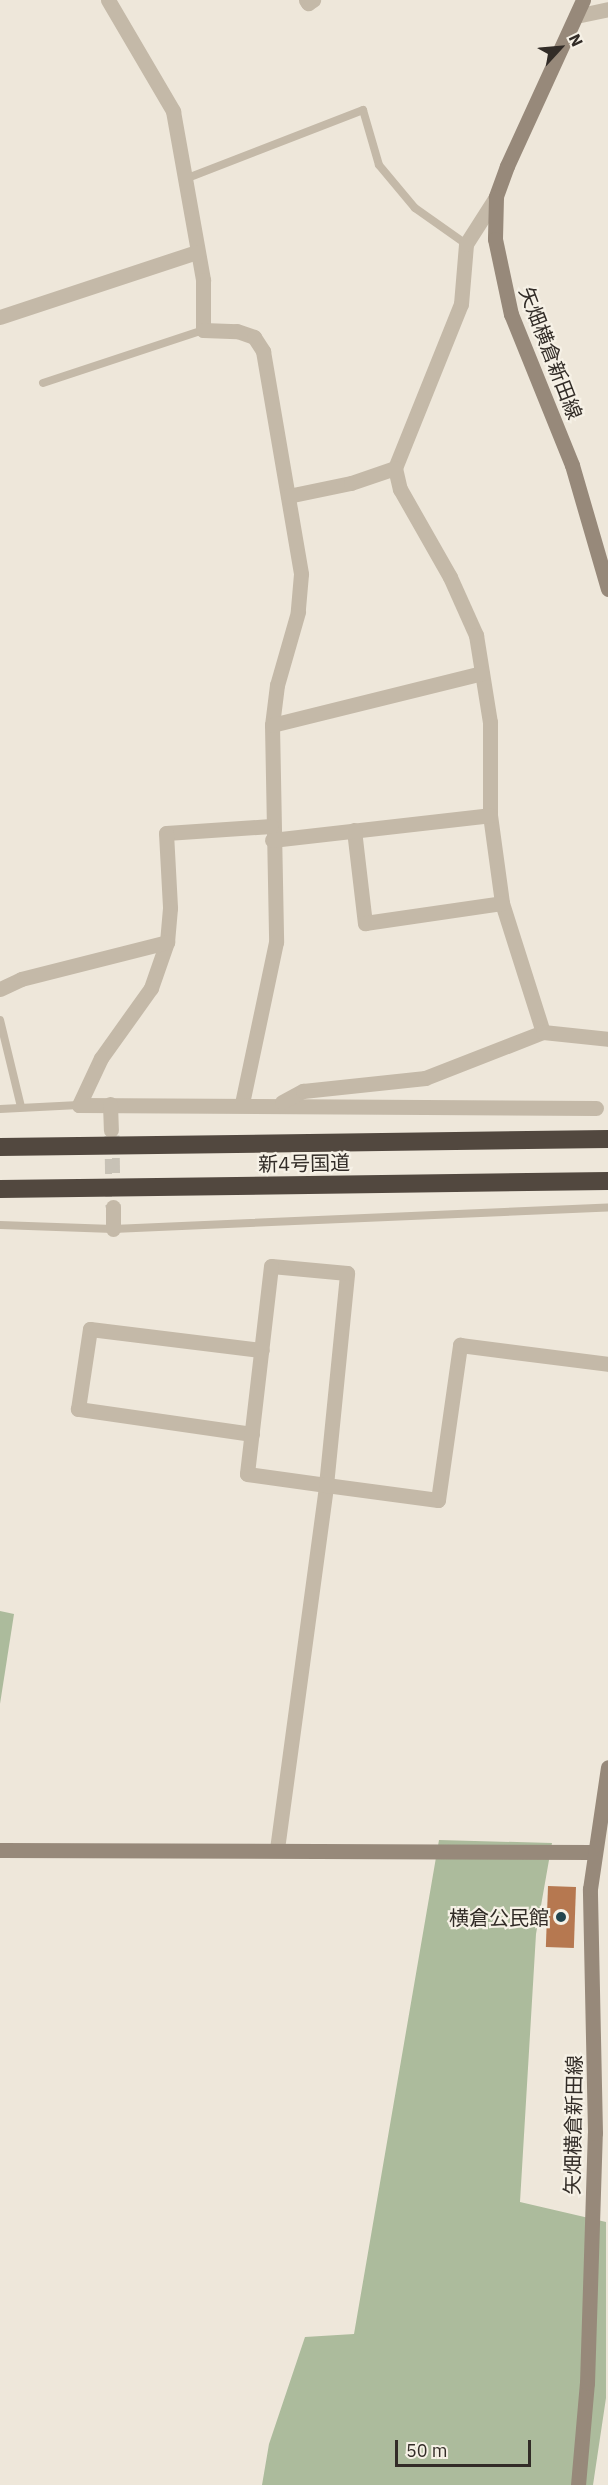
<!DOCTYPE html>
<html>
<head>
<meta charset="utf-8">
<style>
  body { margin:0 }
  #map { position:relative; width:608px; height:2485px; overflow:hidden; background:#eee7da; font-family:"IBM Plex Sans","Noto Sans JP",sans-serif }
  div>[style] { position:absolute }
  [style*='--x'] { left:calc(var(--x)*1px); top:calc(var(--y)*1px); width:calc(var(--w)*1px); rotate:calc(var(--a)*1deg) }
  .green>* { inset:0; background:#acbb9c }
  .building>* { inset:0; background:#b67850; transform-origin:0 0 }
  .street-tunnel>* { height:15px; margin-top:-7.5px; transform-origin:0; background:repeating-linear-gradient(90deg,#c8c2b6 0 15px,transparent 0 23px) }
  .lane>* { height:8px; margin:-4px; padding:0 4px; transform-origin:4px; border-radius:4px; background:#c4b9a8 }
  .street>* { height:15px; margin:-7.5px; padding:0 7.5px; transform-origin:7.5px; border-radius:7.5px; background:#c4b9a8 }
  .secondary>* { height:15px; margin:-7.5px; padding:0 7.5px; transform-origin:7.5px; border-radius:7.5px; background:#97897a }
  .highway>* { height:18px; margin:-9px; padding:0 9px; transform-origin:9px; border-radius:9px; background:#52483f }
  .dots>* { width:16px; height:16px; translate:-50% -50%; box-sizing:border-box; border:3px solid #f6f1e6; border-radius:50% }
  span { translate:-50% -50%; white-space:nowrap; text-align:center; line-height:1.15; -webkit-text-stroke:4.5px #f6f1e6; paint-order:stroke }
  .street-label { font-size:20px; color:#322c27 }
  .poi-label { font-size:20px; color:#322c27 }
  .right { translate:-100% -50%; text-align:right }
  .north { position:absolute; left:530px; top:18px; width:60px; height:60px; -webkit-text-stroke:4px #f6f1e6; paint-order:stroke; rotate:64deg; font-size:16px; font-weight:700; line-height:24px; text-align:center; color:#322c27 }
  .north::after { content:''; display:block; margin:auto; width:21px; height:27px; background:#322c27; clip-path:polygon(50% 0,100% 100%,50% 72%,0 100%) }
  .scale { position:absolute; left:395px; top:2440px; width:136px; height:27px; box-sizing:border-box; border:3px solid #322c27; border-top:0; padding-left:8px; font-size:18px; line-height:21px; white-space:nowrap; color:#322c27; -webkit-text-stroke:4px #f6f1e6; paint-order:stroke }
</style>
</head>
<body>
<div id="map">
  <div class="green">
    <i style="clip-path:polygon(0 1611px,14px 1614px,0 1704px)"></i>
    <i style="clip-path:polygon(439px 1840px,552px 1843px,536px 1934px,520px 2202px,606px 2222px,606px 2398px,593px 2485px,262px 2485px,269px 2444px,305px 2337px,354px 2334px)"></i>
  </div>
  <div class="building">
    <i style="left:548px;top:1886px;width:28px;height:61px;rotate:2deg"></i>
  </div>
  <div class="street-tunnel">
    <i style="--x:112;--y:1135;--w:72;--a:89.2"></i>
  </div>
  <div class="lane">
    <i style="--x:185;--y:179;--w:191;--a:-21.2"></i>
    <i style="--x:363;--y:110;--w:57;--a:73.8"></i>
    <i style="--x:379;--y:165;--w:56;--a:50.1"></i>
    <i style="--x:415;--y:208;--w:62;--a:35.2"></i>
    <i style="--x:43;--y:383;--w:169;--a:-18.3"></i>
    <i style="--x:0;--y:1020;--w:89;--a:76.4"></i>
    <i style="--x:0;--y:1109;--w:79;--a:-2.9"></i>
    <i style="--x:0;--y:1225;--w:113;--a:2"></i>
    <i style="--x:113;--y:1229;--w:495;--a:-2.5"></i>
  </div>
  <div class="street">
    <i style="--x:108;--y:0;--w:129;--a:59.6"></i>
    <i style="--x:173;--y:111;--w:172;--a:79.9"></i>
    <i style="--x:203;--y:280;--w:50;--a:90"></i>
    <i style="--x:203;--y:330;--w:34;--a:2"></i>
    <i style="--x:237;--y:331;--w:18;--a:19"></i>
    <i style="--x:254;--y:337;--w:17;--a:57"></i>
    <i style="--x:263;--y:351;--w:226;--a:80.3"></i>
    <i style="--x:301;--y:574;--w:38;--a:95"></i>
    <i style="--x:298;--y:612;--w:76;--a:106"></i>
    <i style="--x:277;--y:685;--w:40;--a:97.1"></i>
    <i style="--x:272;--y:725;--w:217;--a:88.9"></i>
    <i style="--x:276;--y:942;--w:165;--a:101.9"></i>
    <i style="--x:306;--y:0;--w:4;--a:56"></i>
    <i style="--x:308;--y:3;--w:6;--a:-31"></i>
    <i style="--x:576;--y:16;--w:33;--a:-12"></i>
    <i style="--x:0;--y:317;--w:206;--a:-18.3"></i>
    <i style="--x:395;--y:468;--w:177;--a:-68.1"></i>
    <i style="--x:461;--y:304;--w:60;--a:-85.2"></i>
    <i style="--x:466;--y:244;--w:56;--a:-57.4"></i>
    <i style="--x:288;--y:496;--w:64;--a:-11.7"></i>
    <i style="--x:351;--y:483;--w:46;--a:-18.8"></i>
    <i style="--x:395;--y:468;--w:22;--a:77"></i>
    <i style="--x:400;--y:489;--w:101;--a:60.4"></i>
    <i style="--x:450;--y:577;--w:64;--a:65.9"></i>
    <i style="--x:476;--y:635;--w:88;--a:80.9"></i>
    <i style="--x:490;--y:722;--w:93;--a:90"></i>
    <i style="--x:490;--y:815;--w:89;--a:82.2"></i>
    <i style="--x:502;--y:903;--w:135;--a:72.4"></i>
    <i style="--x:272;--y:725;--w:216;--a:-13.9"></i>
    <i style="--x:271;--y:826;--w:105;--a:176.2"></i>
    <i style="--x:166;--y:833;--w:75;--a:86.9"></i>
    <i style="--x:170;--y:908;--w:34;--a:95"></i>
    <i style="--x:167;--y:942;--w:49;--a:109.2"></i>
    <i style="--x:151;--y:988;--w:86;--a:125.5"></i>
    <i style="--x:101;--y:1058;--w:52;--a:115.1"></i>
    <i style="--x:79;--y:1105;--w:517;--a:0.33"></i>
    <i style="--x:354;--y:830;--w:94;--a:83.3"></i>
    <i style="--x:365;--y:923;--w:138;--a:-8.3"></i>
    <i style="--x:272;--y:840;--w:219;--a:-6.5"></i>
    <i style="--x:0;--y:989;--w:23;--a:-25"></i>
    <i style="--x:21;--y:979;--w:151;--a:-14.2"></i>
    <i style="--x:282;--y:1102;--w:24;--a:-28"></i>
    <i style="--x:303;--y:1091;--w:123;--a:-6.1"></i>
    <i style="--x:425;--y:1078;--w:127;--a:-21.3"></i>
    <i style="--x:543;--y:1032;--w:65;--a:6.1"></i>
    <i style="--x:110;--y:1104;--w:26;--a:88"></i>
    <i style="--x:113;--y:1207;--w:22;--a:90"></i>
    <i style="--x:252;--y:1434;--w:176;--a:-171.8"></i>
    <i style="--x:78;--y:1409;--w:81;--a:-81.5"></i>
    <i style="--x:90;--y:1329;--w:173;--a:7"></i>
    <i style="--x:277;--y:1849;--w:367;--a:-82.3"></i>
    <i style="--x:326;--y:1485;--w:213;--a:-84.3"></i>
    <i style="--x:347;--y:1273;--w:76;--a:-174.7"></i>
    <i style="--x:271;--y:1266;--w:209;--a:96.6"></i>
    <i style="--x:247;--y:1474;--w:80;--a:7.9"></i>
    <i style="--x:326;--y:1485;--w:113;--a:7.6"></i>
    <i style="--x:438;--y:1500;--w:157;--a:-81.9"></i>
    <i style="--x:460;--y:1345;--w:149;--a:7.3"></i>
  </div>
  <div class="secondary">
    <i style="--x:583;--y:0;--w:183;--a:114.6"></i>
    <i style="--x:507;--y:166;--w:33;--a:110"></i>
    <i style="--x:496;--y:197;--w:42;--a:91.4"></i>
    <i style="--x:495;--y:239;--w:77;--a:78"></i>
    <i style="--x:511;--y:314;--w:163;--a:68"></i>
    <i style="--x:572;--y:465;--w:129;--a:73.8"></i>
    <i style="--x:0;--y:1850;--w:593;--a:0.19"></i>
    <i style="--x:578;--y:2485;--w:102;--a:-85"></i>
    <i style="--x:587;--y:2383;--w:250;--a:-88.2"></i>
    <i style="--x:595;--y:2133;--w:244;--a:-91.2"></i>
    <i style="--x:590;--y:1889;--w:123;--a:-81.6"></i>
  </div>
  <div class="highway">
    <i style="--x:0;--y:1147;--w:608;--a:-0.75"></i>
    <i style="--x:0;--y:1189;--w:608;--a:-0.75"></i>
  </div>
  <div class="dots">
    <i style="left:561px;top:1917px;background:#22454e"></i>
  </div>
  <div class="street-label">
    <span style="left:551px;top:353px;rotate:69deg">矢畑横倉新田線</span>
    <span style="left:304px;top:1163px;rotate:-1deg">新4号国道</span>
    <span style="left:573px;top:2125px;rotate:-89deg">矢畑横倉新田線</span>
  </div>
  <div class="poi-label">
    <span class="right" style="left:549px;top:1917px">横倉公民館</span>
  </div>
  <div class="north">N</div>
  <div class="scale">50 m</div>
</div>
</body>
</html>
